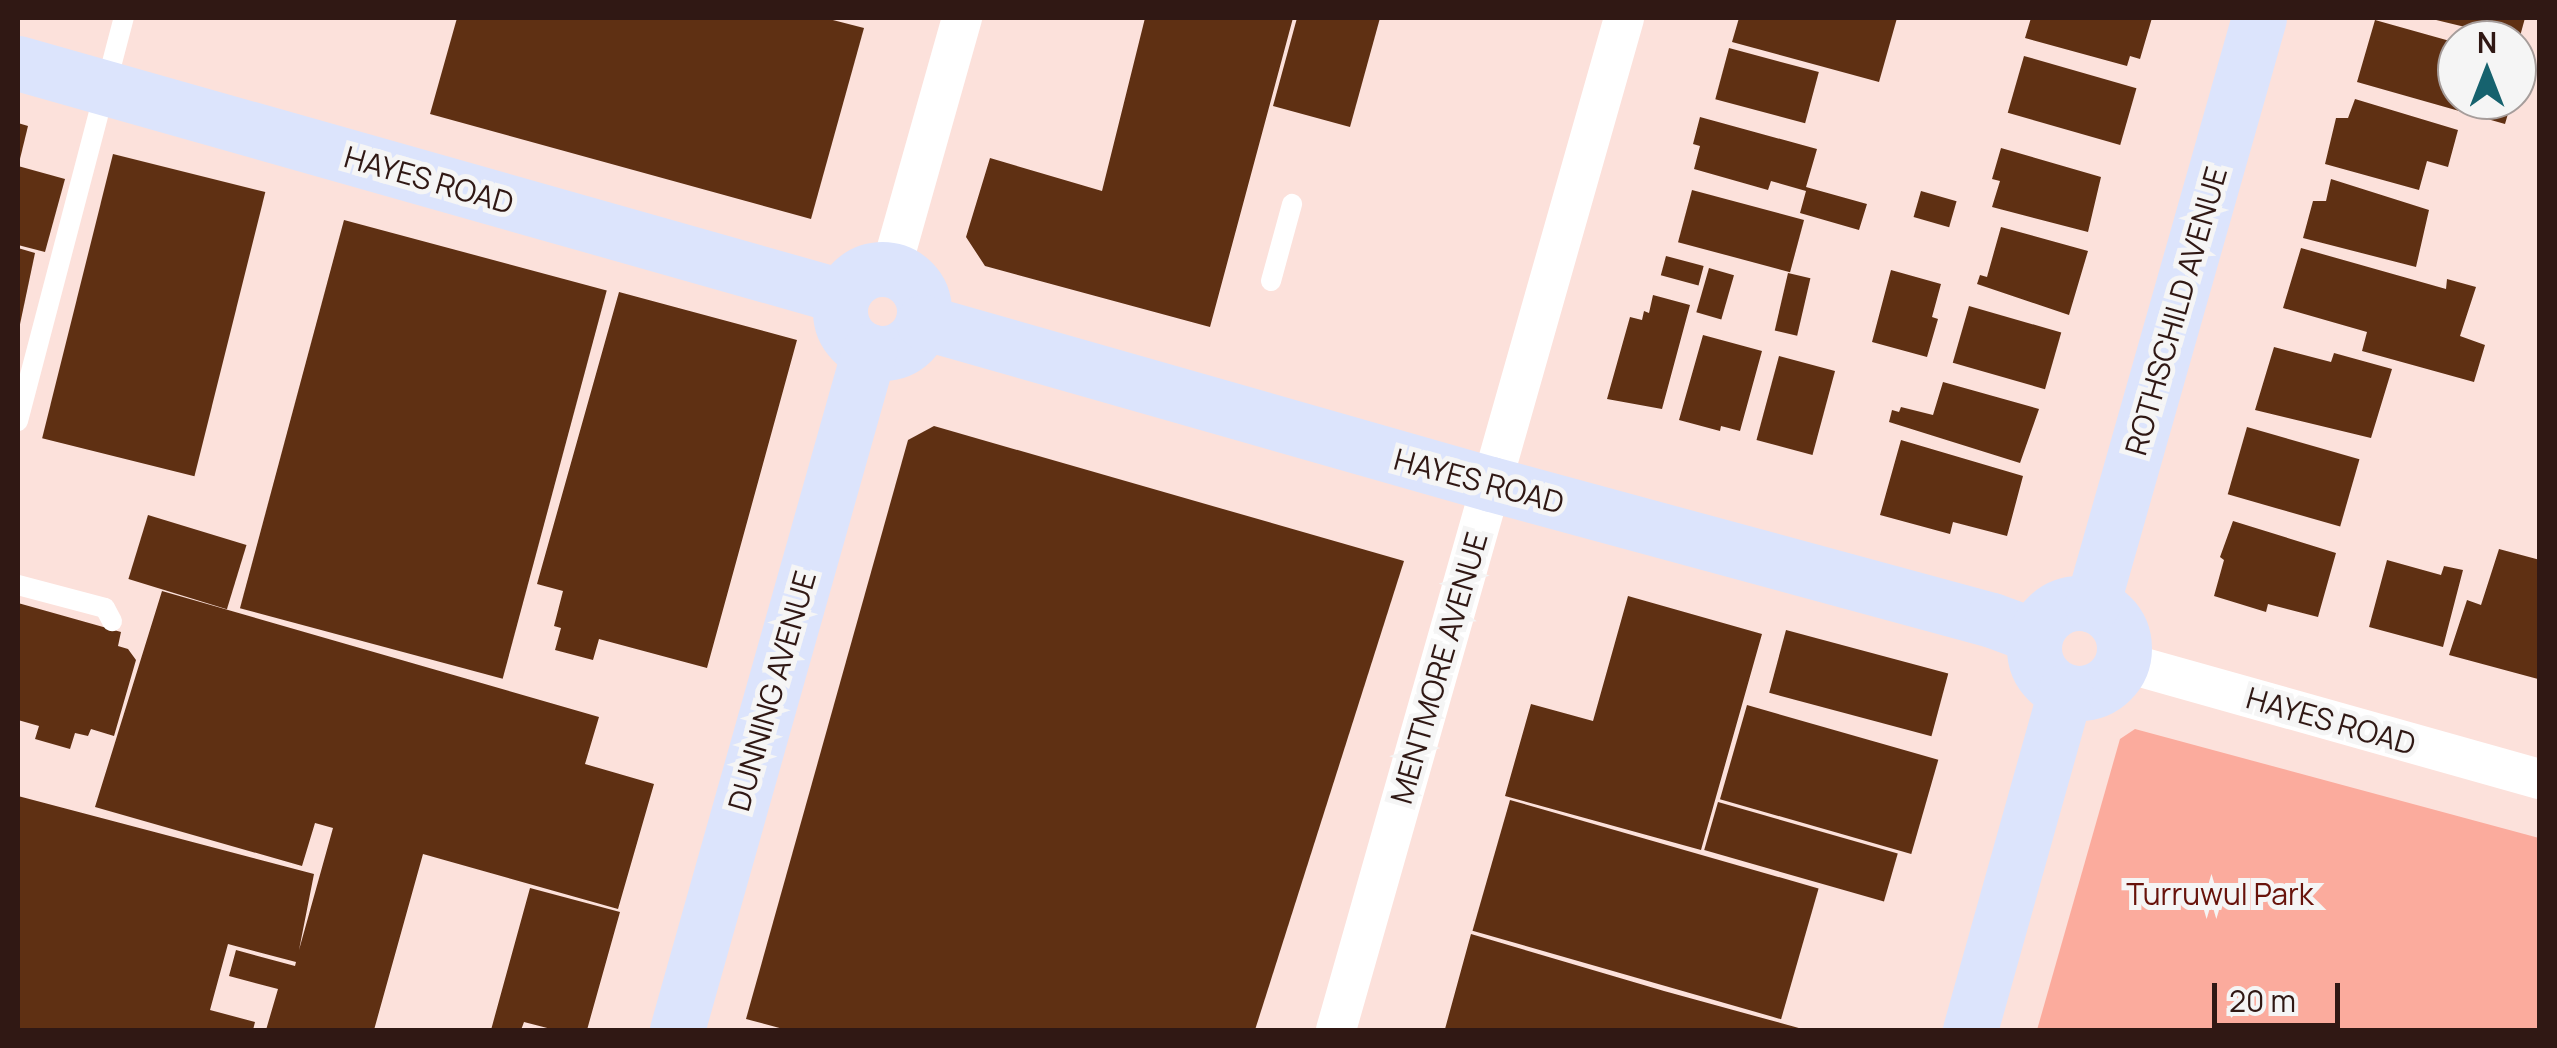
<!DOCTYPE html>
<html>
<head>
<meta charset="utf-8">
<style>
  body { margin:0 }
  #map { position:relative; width:2557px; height:1048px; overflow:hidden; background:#fce1db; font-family:Manrope,sans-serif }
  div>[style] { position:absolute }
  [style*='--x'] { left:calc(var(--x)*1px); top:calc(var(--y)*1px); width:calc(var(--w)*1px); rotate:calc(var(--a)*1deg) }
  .green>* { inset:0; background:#fbab9d }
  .building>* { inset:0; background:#5f3013; transform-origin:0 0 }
  .lane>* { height:20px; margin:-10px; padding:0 10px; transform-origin:10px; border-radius:10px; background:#fff }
  .street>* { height:40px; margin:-20px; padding:0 20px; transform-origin:20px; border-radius:20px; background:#fff }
  .secondary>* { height:55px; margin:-27.5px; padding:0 27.5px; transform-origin:27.5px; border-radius:27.5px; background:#dce4fc }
  .secondary>.ring { margin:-27.5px; padding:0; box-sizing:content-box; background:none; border:55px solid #dce4fc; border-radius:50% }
  span { translate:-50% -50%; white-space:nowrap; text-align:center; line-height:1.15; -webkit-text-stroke:10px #f5f5f5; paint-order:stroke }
  .street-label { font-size:30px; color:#301814 }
  .park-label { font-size:30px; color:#68130b }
  .frame { position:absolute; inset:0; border:20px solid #301814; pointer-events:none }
  .north { position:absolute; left:2437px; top:20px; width:100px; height:100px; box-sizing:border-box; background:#f5f5f5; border:2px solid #a69d9b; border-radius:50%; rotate:0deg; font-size:28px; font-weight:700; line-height:40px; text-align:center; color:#301814 }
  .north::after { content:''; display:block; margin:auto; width:35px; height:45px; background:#16626e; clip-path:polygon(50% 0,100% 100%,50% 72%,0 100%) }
  .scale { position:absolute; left:2212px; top:983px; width:128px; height:45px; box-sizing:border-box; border:5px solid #301814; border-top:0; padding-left:12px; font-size:30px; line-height:35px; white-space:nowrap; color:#301814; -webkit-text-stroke:8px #f5f5f5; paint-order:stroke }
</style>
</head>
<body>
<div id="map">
  <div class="green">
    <i style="clip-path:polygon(2135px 729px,2539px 838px,2539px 1030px,2037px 1030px,2120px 739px)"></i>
  </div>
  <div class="building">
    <i style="clip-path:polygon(457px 18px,825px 18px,864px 28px,811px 219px,430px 114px)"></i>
    <i style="clip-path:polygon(1145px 18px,1293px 18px,1210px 327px,985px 266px,966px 237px,990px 158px,1102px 191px)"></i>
    <i style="clip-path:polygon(1297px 18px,1380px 18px,1350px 127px,1273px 106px)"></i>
    <i style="clip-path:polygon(1739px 18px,1897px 18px,1879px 82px,1732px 42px)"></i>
    <i style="clip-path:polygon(2031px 18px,2152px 18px,2140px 59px,2130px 56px,2127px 66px,2025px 38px)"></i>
    <i style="clip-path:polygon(2525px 18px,2519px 40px,2432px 19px,2432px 18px)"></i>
    <i style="clip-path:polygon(2375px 20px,2457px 43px,2457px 100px,2512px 100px,2505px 124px,2357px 82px)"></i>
    <i style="left:1729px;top:48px;width:93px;height:53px;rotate:15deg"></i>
    <i style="left:2024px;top:56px;width:117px;height:59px;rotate:16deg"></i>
    <i style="clip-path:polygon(2517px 59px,2525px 61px,2518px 83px,2517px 83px)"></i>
    <i style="clip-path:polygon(2355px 99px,2458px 130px,2448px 167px,2427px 161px,2419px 190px,2325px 164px,2336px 118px,2348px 118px)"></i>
    <i style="clip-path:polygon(1700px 117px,1817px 149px,1806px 187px,1867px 204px,1859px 230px,1800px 213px,1806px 191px,1771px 181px,1768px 190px,1694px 169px,1700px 146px,1693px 144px)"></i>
    <i style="clip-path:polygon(18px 123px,28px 126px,19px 163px,18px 162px)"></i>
    <i style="clip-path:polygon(2001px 148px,2101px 177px,2088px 232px,1992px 207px,2000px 181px,1992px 179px)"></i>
    <i style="left:113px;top:154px;width:157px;height:293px;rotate:14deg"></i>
    <i style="clip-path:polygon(18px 166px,65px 179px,45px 252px,18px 245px)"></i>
    <i style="clip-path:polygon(2331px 179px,2429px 210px,2416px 267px,2303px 238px,2313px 201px,2326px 201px)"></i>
    <i style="left:1692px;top:190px;width:116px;height:54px;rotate:15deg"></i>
    <i style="left:1921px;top:191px;width:37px;height:27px;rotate:16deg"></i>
    <i style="left:344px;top:220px;width:272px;height:402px;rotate:15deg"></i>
    <i style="clip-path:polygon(2001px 227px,2088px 251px,2069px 315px,1977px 284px,1980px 275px,1987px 277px)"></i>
    <i style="clip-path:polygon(18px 248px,35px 253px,19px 329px,18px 328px)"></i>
    <i style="clip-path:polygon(2301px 248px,2446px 289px,2447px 279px,2476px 287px,2460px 336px,2485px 345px,2474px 382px,2362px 351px,2367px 332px,2283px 308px)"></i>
    <i style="left:1666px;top:256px;width:39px;height:20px;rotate:15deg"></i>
    <i style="left:1709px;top:268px;width:26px;height:46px;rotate:16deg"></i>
    <i style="clip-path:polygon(1891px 270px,1941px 284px,1932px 317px,1938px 319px,1927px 357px,1872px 342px)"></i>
    <i style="left:1788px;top:273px;width:23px;height:59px;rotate:13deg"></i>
    <i style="clip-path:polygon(619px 292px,797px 340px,707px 668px,599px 639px,593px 660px,555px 650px,561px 628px,554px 626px,563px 591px,537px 584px)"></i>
    <i style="clip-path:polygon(1653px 295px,1690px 305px,1662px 409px,1607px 399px,1630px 317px,1642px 320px,1644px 311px,1649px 313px)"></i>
    <i style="left:1969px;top:306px;width:96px;height:59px;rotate:16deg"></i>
    <i style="clip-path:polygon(1703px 335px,1762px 351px,1740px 431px,1721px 426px,1720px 431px,1679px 420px)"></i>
    <i style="clip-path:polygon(2274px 347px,2331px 362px,2334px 353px,2392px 369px,2371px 438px,2255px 410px)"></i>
    <i style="left:1779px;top:356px;width:58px;height:87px;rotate:15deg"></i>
    <i style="clip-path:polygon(1943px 382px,2039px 409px,2020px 463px,1889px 422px,1892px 410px,1899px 412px,1901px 407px,1933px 415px)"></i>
    <i style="clip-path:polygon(934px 426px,1404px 561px,1255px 1030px,787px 1030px,746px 1019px,908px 440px)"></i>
    <i style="left:2247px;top:427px;width:117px;height:70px;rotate:16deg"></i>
    <i style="clip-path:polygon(1901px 440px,2023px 476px,2007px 536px,1953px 522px,1950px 534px,1880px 515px)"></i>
    <i style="left:148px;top:515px;width:103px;height:67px;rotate:17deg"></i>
    <i style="clip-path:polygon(2233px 521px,2336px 553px,2318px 617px,2268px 604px,2266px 612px,2214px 596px,2224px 560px,2220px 557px)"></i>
    <i style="clip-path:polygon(2499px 549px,2540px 560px,2538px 679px,2449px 655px,2467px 600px,2481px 605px)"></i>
    <i style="clip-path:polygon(2387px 560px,2441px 575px,2444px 566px,2463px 570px,2443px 647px,2369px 627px)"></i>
    <i style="clip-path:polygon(162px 591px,599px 717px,585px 764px,654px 784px,618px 909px,423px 854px,374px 1030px,266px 1030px,278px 989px,229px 976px,236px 950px,295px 966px,296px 962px,228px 944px,210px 1010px,255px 1022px,253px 1030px,18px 1029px,18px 796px,314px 874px,299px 950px,333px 828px,315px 823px,302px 866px,95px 807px)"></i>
    <i style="clip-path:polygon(1628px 596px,1762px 634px,1701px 850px,1505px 796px,1531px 704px,1593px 721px)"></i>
    <i style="clip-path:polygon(18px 603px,121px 632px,118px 646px,128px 649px,136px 660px,114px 736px,91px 729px,88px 736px,75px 733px,70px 749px,35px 739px,39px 726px,18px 720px)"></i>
    <i style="left:1786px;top:630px;width:168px;height:65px;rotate:15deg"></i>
    <i style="left:1747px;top:705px;width:199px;height:98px;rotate:16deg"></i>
    <i style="left:1510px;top:800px;width:321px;height:136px;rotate:16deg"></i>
    <i style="left:1718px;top:802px;width:187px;height:50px;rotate:16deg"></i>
    <i style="clip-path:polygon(530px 888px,620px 912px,587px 1030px,555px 1030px,524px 1022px,521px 1030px,491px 1030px)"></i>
    <i style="clip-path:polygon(1471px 934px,1664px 991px,1806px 1030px,1445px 1029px)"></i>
  </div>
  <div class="lane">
    <i style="--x:1271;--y:281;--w:80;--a:-74.7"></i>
    <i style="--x:18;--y:421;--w:417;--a:-75.3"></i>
    <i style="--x:18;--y:585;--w:90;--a:14.8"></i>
    <i style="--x:105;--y:608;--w:15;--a:62"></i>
  </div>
  <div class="street">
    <i style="--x:891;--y:269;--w:261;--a:-74.2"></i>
    <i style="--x:2123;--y:662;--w:433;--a:15.7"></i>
    <i style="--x:1336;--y:1030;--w:1052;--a:-74.11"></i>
  </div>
  <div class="secondary">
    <i style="--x:18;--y:63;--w:855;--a:15.81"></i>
    <i class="ring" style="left:840px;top:269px;width:29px;height:29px"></i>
    <i style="--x:923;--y:322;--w:591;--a:15.92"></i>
    <i style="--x:1491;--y:484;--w:519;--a:15.19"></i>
    <i style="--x:1992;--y:620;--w:46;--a:20.4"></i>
    <i class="ring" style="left:2034px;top:603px;width:35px;height:35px"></i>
    <i style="--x:2092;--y:605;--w:610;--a:-74.12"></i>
    <i style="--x:677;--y:1030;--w:706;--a:-74.21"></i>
    <i style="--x:1970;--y:1030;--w:352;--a:-74.3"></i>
  </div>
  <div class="street-label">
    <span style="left:429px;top:180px;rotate:16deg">HAYES ROAD</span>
    <span style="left:2176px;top:311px;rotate:-74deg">ROTHSCHILD AVENUE</span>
    <span style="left:1479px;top:481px;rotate:15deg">HAYES ROAD</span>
    <span style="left:1439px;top:668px;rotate:-74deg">MENTMORE AVENUE</span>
    <span style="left:772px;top:691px;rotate:-74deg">DUNNING AVENUE</span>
    <span style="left:2331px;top:721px;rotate:16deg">HAYES ROAD</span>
  </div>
  <div class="park-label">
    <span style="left:2220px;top:894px">Turruwul Park</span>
  </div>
  <div class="frame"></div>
  <div class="north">N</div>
  <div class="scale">20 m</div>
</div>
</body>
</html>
